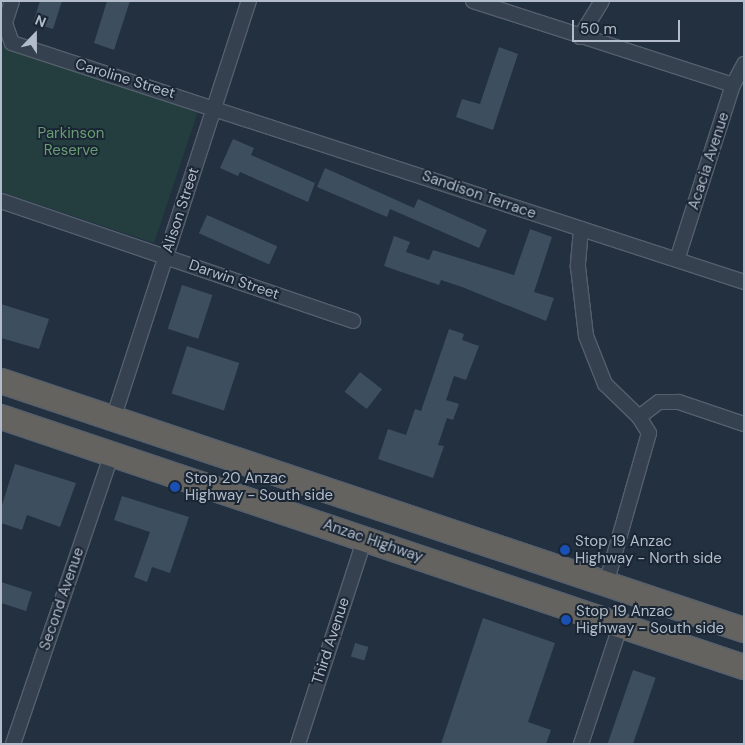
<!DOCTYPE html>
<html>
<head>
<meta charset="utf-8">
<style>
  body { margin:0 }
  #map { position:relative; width:745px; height:745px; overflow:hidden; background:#22303f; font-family:"DM Sans",sans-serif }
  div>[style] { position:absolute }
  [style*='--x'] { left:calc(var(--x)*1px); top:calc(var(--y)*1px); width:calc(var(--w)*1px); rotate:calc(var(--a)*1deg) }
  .green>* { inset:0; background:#243e40 }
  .building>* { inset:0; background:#3d4e5f; transform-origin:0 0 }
  .roads { filter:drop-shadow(1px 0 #545f6d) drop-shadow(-1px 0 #545f6d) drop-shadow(0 1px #545f6d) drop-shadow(0 -1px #545f6d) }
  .minor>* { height:14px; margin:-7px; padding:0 7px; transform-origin:7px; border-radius:7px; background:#36414f }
  .trunk>* { height:24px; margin:-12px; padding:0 12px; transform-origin:12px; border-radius:12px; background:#656360 }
  .dots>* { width:14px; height:14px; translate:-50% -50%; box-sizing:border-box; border:2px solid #1b2634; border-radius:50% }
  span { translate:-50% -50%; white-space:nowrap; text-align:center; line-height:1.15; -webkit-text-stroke:4px #1b2634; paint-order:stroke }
  .street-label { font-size:15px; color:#b2bcca }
  .park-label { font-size:15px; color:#679d71 }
  .poi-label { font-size:15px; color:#b2bcca }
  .left { translate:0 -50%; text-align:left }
  .frame { position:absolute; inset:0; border:2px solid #b2bcca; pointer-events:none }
  .north { position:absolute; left:10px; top:10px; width:50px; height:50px; -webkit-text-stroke:4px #1b2634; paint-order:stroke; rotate:22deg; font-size:14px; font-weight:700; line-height:20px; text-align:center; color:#b2bcca }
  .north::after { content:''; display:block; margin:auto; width:18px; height:22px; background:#b2bcca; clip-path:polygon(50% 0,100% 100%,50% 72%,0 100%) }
  .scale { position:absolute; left:572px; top:20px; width:108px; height:22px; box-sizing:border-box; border:2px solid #b2bcca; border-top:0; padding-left:6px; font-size:15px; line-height:18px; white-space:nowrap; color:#b2bcca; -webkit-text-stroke:4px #1b2634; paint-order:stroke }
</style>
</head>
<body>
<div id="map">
  <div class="green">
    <i style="clip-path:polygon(1px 45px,198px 111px,154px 243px,1px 192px)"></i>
  </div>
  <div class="building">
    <i style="clip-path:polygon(40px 1px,62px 1px,53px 29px,33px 23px)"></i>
    <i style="clip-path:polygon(107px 1px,130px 1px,114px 50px,94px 43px)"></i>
    <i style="clip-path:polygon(499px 47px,518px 54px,493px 130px,456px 117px,462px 99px,480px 104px)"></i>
    <i style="clip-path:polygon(233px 139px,254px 148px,251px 155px,315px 183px,308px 202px,240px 172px,238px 176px,220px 168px)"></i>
    <i style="clip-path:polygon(325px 168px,414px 208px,418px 199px,487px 230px,479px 248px,390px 209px,387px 217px,317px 187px)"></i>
    <i style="left:207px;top:215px;width:77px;height:20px;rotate:24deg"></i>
    <i style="clip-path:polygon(530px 229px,552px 237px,534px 292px,554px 298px,546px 321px,462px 287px,441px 280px,439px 285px,384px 266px,394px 236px,410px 242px,406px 252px,429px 260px,433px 250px,514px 275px)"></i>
    <i style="left:182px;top:285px;width:32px;height:46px;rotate:18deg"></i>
    <i style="clip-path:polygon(1px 304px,49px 319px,39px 349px,1px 338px)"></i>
    <i style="clip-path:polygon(449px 329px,464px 334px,462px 340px,479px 346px,466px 380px,454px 376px,446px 400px,459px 404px,453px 420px,447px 418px,438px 445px,444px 446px,433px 478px,378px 459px,388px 429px,406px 435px,415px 409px,421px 411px)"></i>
    <i style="left:187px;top:346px;width:55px;height:50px;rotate:18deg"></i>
    <i style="left:360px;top:372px;width:28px;height:25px;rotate:38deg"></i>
    <i style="clip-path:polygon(15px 464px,76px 483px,60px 527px,27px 515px,22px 530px,1px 523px,1px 508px)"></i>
    <i style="clip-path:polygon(122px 496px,189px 517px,170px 573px,152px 567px,147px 582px,134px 577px,150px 532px,114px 520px)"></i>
    <i style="clip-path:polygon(1px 582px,32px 592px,26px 611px,1px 603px)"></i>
    <i style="clip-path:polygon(483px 618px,555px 643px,528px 722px,551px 730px,546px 744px,441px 744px)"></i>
    <i style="left:355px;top:643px;width:14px;height:14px;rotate:17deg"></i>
    <i style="left:633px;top:670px;width:24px;height:78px;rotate:19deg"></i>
  </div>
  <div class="roads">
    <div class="minor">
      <i style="--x:12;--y:1;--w:23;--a:108"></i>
      <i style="--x:5;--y:23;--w:21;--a:71"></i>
      <i style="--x:12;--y:43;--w:770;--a:18.08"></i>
      <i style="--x:473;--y:1;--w:273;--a:17.9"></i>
      <i style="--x:580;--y:37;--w:42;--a:-58.6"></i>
      <i style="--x:1;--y:201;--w:372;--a:18.8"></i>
      <i style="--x:581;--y:229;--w:38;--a:95"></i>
      <i style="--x:578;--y:267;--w:69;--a:83.4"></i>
      <i style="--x:586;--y:336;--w:52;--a:68.4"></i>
      <i style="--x:605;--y:384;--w:47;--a:44.1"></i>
      <i style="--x:639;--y:417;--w:19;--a:58"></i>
      <i style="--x:649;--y:433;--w:157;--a:105.9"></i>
      <i style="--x:677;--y:260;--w:184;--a:-72.3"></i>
      <i style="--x:733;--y:85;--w:24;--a:-62"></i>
      <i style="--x:639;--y:417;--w:25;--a:-37"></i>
      <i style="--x:659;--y:402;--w:20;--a:0"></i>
      <i style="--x:679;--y:402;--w:69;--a:18.7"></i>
      <i style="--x:113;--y:419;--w:440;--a:-72"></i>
      <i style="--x:13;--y:744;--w:306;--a:-71.2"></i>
      <i style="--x:298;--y:744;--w:217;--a:-72"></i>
      <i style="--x:581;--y:744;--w:126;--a:-71.6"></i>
    </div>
    <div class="trunk">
      <i style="--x:1;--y:381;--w:784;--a:18.53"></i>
      <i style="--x:1;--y:417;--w:784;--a:18.6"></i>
    </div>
  </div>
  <div class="dots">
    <i style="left:175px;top:487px;background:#1a4fb4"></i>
    <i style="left:565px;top:550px;background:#1a4fb4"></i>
    <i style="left:566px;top:620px;background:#1a4fb4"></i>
  </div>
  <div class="street-label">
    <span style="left:125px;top:79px;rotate:17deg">Caroline Street</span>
    <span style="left:709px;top:161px;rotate:-72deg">Acacia Avenue</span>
    <span style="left:479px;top:195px;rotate:19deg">Sandison Terrace</span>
    <span style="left:181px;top:210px;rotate:-72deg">Alison Street</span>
    <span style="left:234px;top:280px;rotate:19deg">Darwin Street</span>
    <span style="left:373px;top:541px;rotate:19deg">Anzac Highway</span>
    <span style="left:62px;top:599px;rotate:-71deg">Second Avenue</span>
    <span style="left:331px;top:641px;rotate:-72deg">Third Avenue</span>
  </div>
  <div class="park-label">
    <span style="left:71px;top:142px">Parkinson<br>Reserve</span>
  </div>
  <div class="poi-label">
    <span class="left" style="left:185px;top:487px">Stop 20 Anzac<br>Highway - South side</span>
    <span class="left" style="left:575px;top:550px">Stop 19 Anzac<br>Highway - North side</span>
    <span class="left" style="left:576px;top:620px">Stop 19 Anzac<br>Highway - South side</span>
  </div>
  <div class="frame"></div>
  <div class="north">N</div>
  <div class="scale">50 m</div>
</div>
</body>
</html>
